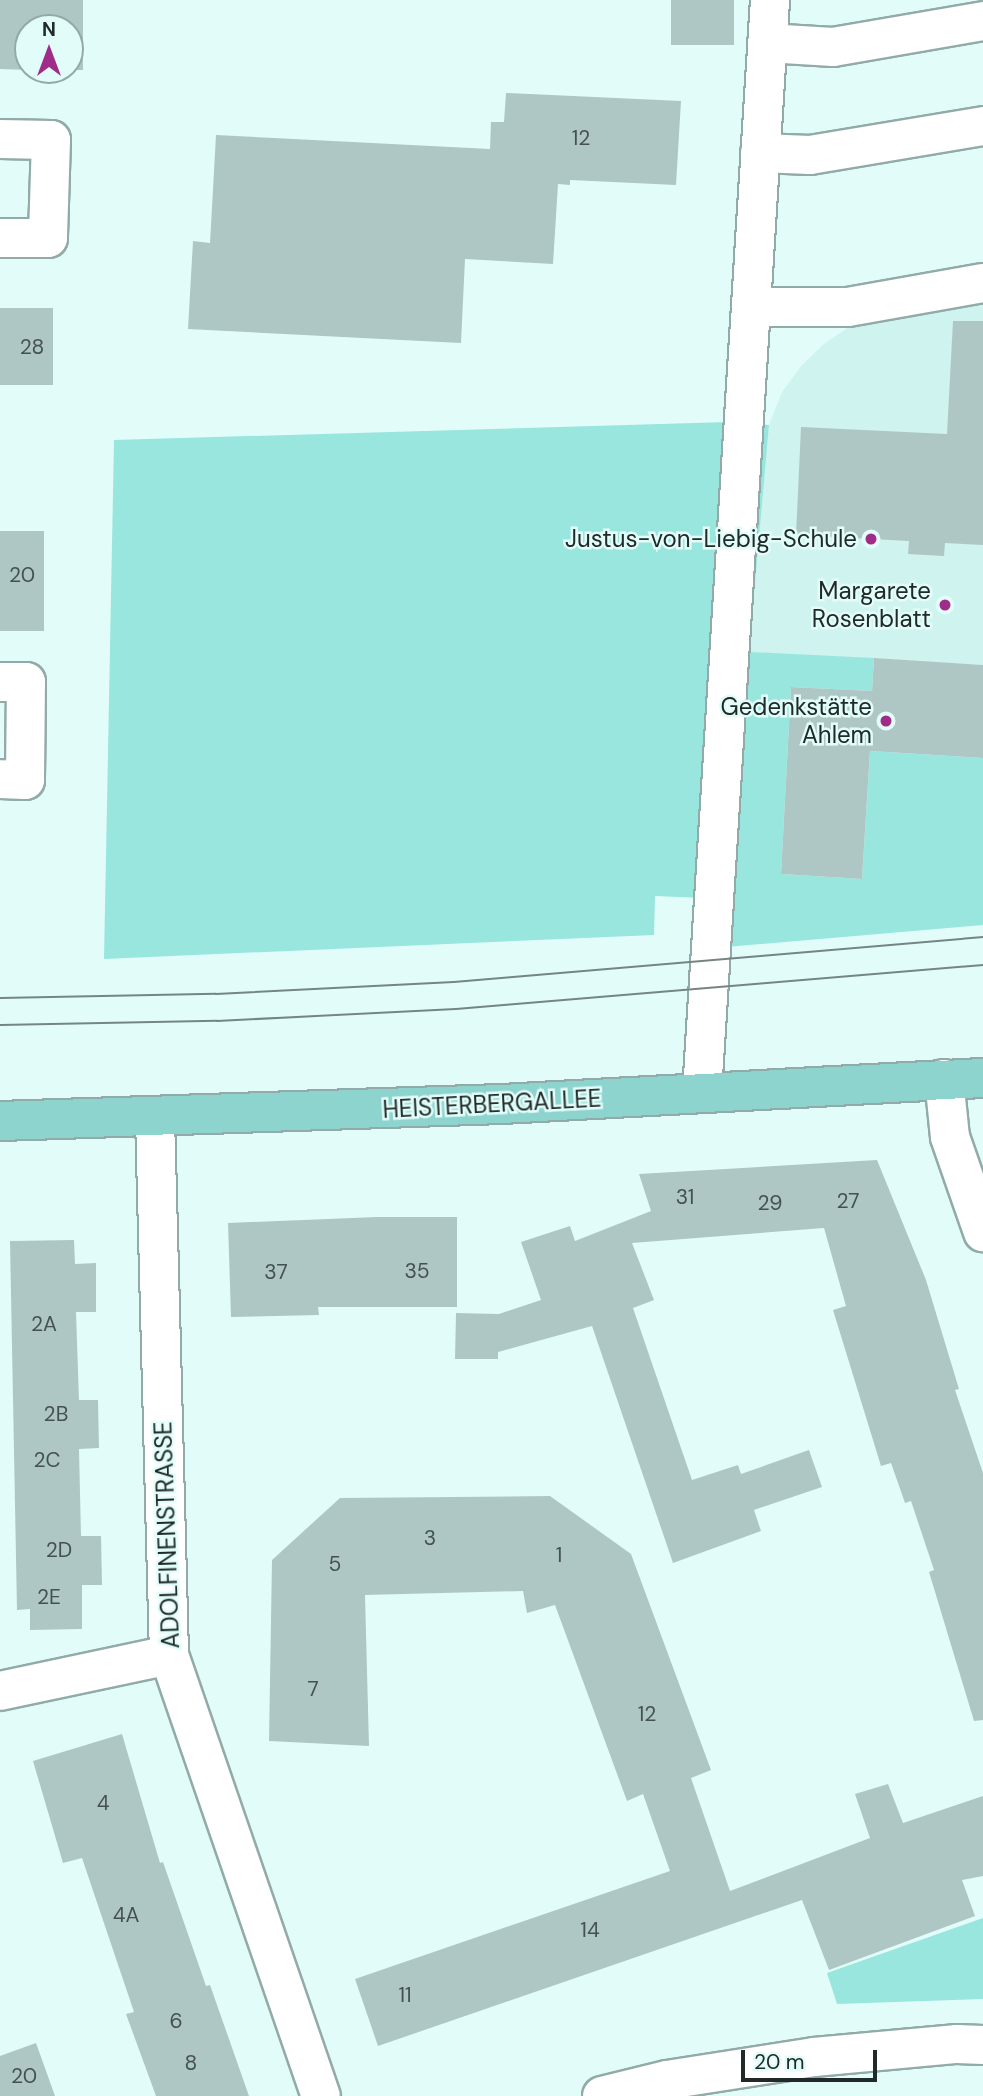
<!DOCTYPE html>
<html>
<head>
<meta charset="utf-8">
<style>
  body { margin:0 }
  #map { position:relative; width:983px; height:2096px; overflow:hidden; background:#e2fdf9; font-family:"DM Sans",sans-serif }
  div>[style] { position:absolute }
  [style*='--x'] { left:calc(var(--x)*1px); top:calc(var(--y)*1px); width:calc(var(--w)*1px); rotate:calc(var(--a)*1deg) }
  .built>* { inset:0; background:#cff3ef }
  .green>* { inset:0; background:#98e6de }
  .building>* { inset:0; background:#aec7c4; transform-origin:0 0 }
  .roads { filter:drop-shadow(2px 0 #92aba8) drop-shadow(-2px 0 #92aba8) drop-shadow(0 2px #92aba8) drop-shadow(0 -2px #92aba8) }
  .minor>* { height:38px; margin:-19px; padding:0 19px; transform-origin:19px; border-radius:19px; background:#fff }
  .major>* { height:38px; margin:-19px; padding:0 19px; transform-origin:19px; border-radius:19px; background:#8dd4ce }
  .tram>* { height:2px; margin:-1px; padding:0 1px; transform-origin:1px; border-radius:1px; background:#748583 }
  .dots>* { width:19px; height:19px; translate:-50% -50%; box-sizing:border-box; border:4px solid #e2fdf9; border-radius:50% }
  span { translate:-50% -50%; white-space:nowrap; text-align:center; line-height:1.15; -webkit-text-stroke:5px #e2fdf9; paint-order:stroke }
  .number-label { font-size:21px; color:#445150 }
  .number-label span { -webkit-text-stroke-width:0 }
  .poi-label { font-size:24px; color:#202a29 }
  .right { translate:-100% -50%; text-align:right }
  .street-label { font-size:24px; color:#202a29 }
  .north { position:absolute; left:14px; top:14px; width:70px; height:70px; box-sizing:border-box; background:#e2fdf9; border:2px solid #94a9a6; border-radius:50%; rotate:0deg; font-size:19px; font-weight:700; line-height:28px; text-align:center; color:#202a29 }
  .north::after { content:''; display:block; margin:auto; width:24px; height:32px; background:#9f2c88; clip-path:polygon(50% 0,100% 100%,50% 72%,0 100%) }
  .scale { position:absolute; left:741px; top:2050px; width:136px; height:32px; box-sizing:border-box; border:4px solid #202a29; border-top:0; padding-left:9px; font-size:21px; line-height:24px; white-space:nowrap; color:#202a29; -webkit-text-stroke:5px #e2fdf9; paint-order:stroke }
</style>
</head>
<body>
<div id="map">
  <div class="built">
    <i style="clip-path:polygon(983px 305px,983px 665px,749px 653px,769px 425px,782px 392px,802px 365px,825px 343px,849px 327px,873px 317px)"></i>
  </div>
  <div class="green">
    <i style="clip-path:polygon(728px 422px,769px 425px,749px 652px,874px 658px,872px 691px,791px 687px,781px 874px,862px 879px,870px 751px,983px 758px,983px 925px,726px 947px,729px 899px,655px 896px,654px 935px,104px 959px,114px 440px)"></i>
    <i style="clip-path:polygon(983px 1918px,983px 1999px,837px 2004px,827px 1973px)"></i>
  </div>
  <div class="building">
    <i style="clip-path:polygon(0 0,83px 0,83px 70px,70px 70px,70px 28px,28px 28px,28px 70px,0 69px)"></i>
    <i style="left:671px;top:0;width:63px;height:45px"></i>
    <i style="clip-path:polygon(506px 93px,681px 101px,676px 185px,570px 180px,570px 185px,558px 184px,553px 264px,465px 259px,461px 343px,188px 329px,193px 241px,210px 243px,216px 135px,490px 149px,491px 122px,504px 122px)"></i>
    <i style="left:0;top:308px;width:53px;height:77px"></i>
    <i style="clip-path:polygon(953px 321px,983px 321px,983px 545px,945px 543px,944px 556px,908px 554px,909px 541px,796px 535px,801px 427px,947px 434px)"></i>
    <i style="left:0;top:531px;width:44px;height:100px"></i>
    <i style="clip-path:polygon(874px 658px,983px 665px,983px 758px,870px 751px,862px 879px,781px 874px,791px 687px,872px 691px)"></i>
    <i style="clip-path:polygon(877px 1160px,926px 1280px,959px 1389px,955px 1390px,983px 1473px,983px 1720px,974px 1721px,929px 1572px,934px 1570px,911px 1501px,905px 1503px,891px 1463px,881px 1466px,833px 1310px,846px 1306px,824px 1228px,632px 1243px,654px 1300px,633px 1308px,692px 1480px,738px 1465px,741px 1474px,809px 1450px,822px 1487px,754px 1510px,761px 1531px,673px 1563px,592px 1326px,498px 1352px,498px 1359px,455px 1359px,456px 1313px,499px 1314px,541px 1300px,521px 1242px,570px 1226px,575px 1241px,651px 1211px,639px 1174px)"></i>
    <i style="clip-path:polygon(377px 1217px,457px 1217px,457px 1307px,318px 1307px,319px 1315px,231px 1317px,228px 1223px)"></i>
    <i style="clip-path:polygon(74px 1240px,75px 1264px,96px 1263px,96px 1312px,76px 1312px,79px 1400px,98px 1400px,99px 1448px,79px 1449px,81px 1536px,101px 1536px,102px 1585px,82px 1585px,82px 1629px,30px 1630px,30px 1609px,17px 1610px,10px 1241px)"></i>
    <i style="clip-path:polygon(550px 1496px,631px 1554px,711px 1770px,691px 1778px,730px 1891px,870px 1838px,855px 1794px,888px 1784px,903px 1823px,983px 1796px,983px 1876px,962px 1880px,975px 1916px,829px 1970px,802px 1900px,378px 2046px,355px 1979px,670px 1871px,643px 1794px,627px 1801px,555px 1605px,527px 1613px,523px 1591px,365px 1595px,369px 1746px,269px 1741px,272px 1560px,340px 1498px)"></i>
    <i style="clip-path:polygon(122px 1734px,160px 1863px,163px 1862px,206px 1986px,210px 1985px,249px 2096px,156px 2096px,126px 2014px,134px 2012px,82px 1858px,63px 1863px,33px 1761px)"></i>
    <i style="clip-path:polygon(36px 2043px,55px 2096px,0 2096px,0 2056px)"></i>
  </div>
  <div class="roads">
    <div class="minor">
      <i style="--x:767;--y:43;--w:66;--a:3.5"></i>
      <i style="--x:833;--y:47;--w:152;--a:-9.8"></i>
      <i style="--x:0;--y:139;--w:51;--a:1.1"></i>
      <i style="--x:51;--y:140;--w:98;--a:91.8"></i>
      <i style="--x:48;--y:238;--w:48;--a:180"></i>
      <i style="--x:760;--y:153;--w:50;--a:2.3"></i>
      <i style="--x:810;--y:155;--w:175;--a:-9.5"></i>
      <i style="--x:751;--y:307;--w:97;--a:0"></i>
      <i style="--x:848;--y:307;--w:137;--a:-10.1"></i>
      <i style="--x:0;--y:682;--w:26;--a:0"></i>
      <i style="--x:26;--y:682;--w:98;--a:90.6"></i>
      <i style="--x:25;--y:780;--w:25;--a:-178"></i>
      <i style="--x:944;--y:1079;--w:58;--a:84.1"></i>
      <i style="--x:950;--y:1137;--w:101;--a:70.8"></i>
      <i style="--x:702;--y:1093;--w:1095;--a:-86.44"></i>
      <i style="--x:155;--y:1117;--w:538;--a:88.51"></i>
      <i style="--x:169;--y:1655;--w:466;--a:71"></i>
      <i style="--x:0;--y:1691;--w:173;--a:-12"></i>
      <i style="--x:602;--y:2096;--w:67;--a:-13.8"></i>
      <i style="--x:667;--y:2080;--w:149;--a:-8.9"></i>
      <i style="--x:814;--y:2057;--w:144;--a:-5.2"></i>
      <i style="--x:957;--y:2044;--w:26;--a:2"></i>
    </div>
    <div class="major">
      <i style="--x:0;--y:1121;--w:502;--a:-1.94"></i>
      <i style="--x:502;--y:1104;--w:482;--a:-3.1"></i>
    </div>
  </div>
  <div class="tram">
    <i style="--x:0;--y:998;--w:216;--a:-1.1"></i>
    <i style="--x:216;--y:994;--w:238;--a:-2.9"></i>
    <i style="--x:454;--y:982;--w:531;--a:-4.86"></i>
    <i style="--x:0;--y:1025;--w:217;--a:-1.1"></i>
    <i style="--x:217;--y:1021;--w:239;--a:-2.9"></i>
    <i style="--x:456;--y:1009;--w:529;--a:-4.77"></i>
  </div>
  <div class="dots">
    <i style="left:871px;top:539px;background:#9f2c88"></i>
    <i style="left:945px;top:605px;background:#9f2c88"></i>
    <i style="left:886px;top:721px;background:#9f2c88"></i>
  </div>
  <div class="number-label">
    <span style="left:581px;top:138px">12</span>
    <span style="left:32px;top:347px">28</span>
    <span style="left:22px;top:575px">20</span>
    <span style="left:685px;top:1197px">31</span>
    <span style="left:848px;top:1201px">27</span>
    <span style="left:770px;top:1203px">29</span>
    <span style="left:417px;top:1271px">35</span>
    <span style="left:276px;top:1272px">37</span>
    <span style="left:44px;top:1324px">2A</span>
    <span style="left:56px;top:1414px">2B</span>
    <span style="left:47px;top:1460px">2C</span>
    <span style="left:430px;top:1538px">3</span>
    <span style="left:59px;top:1550px">2D</span>
    <span style="left:559px;top:1555px">1</span>
    <span style="left:335px;top:1564px">5</span>
    <span style="left:49px;top:1597px">2E</span>
    <span style="left:313px;top:1689px">7</span>
    <span style="left:647px;top:1714px">12</span>
    <span style="left:103px;top:1803px">4</span>
    <span style="left:126px;top:1915px">4A</span>
    <span style="left:590px;top:1930px">14</span>
    <span style="left:405px;top:1995px">11</span>
    <span style="left:176px;top:2021px">6</span>
    <span style="left:191px;top:2063px">8</span>
    <span style="left:24px;top:2076px">20</span>
  </div>
  <div class="poi-label">
    <span class="right" style="left:857px;top:539px">Justus-von-Liebig-Schule</span>
    <span class="right" style="left:931px;top:605px">Margarete<br>Rosenblatt</span>
    <span class="right" style="left:872px;top:721px">Gedenkstätte<br>Ahlem</span>
  </div>
  <div class="street-label">
    <span style="left:492px;top:1104px;rotate:-3deg">HEISTERBERGALLEE</span>
    <span style="left:167px;top:1535px;rotate:-92deg">ADOLFINENSTRASSE</span>
  </div>
  <div class="north">N</div>
  <div class="scale">20 m</div>
</div>
</body>
</html>
